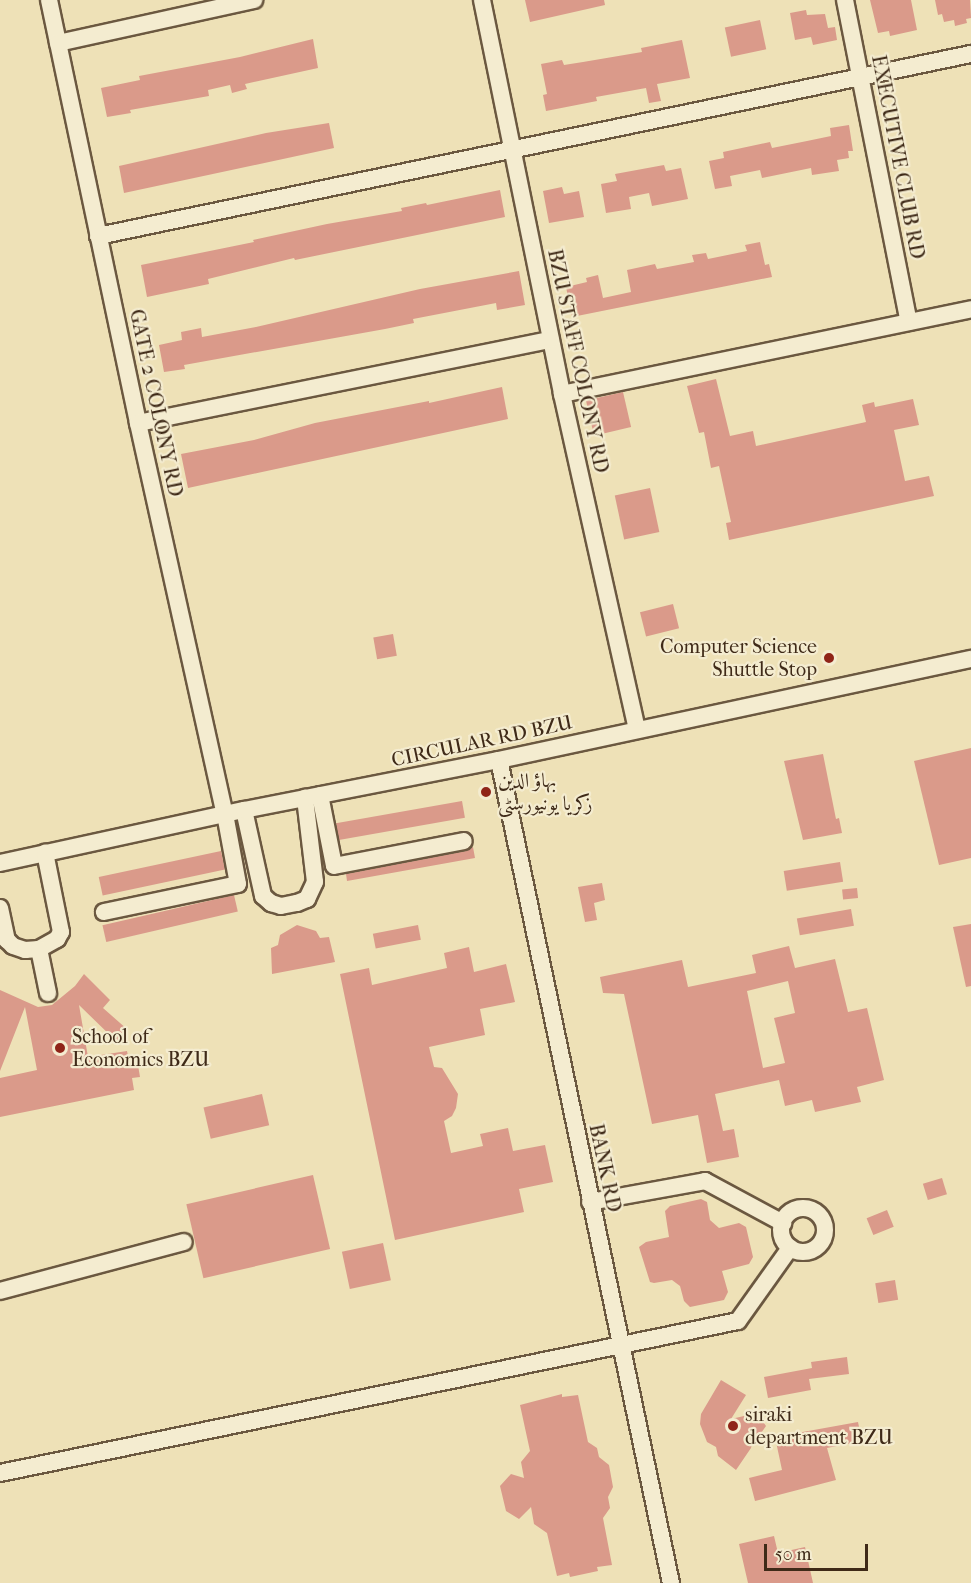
<!DOCTYPE html>
<html>
<head>
<meta charset="utf-8">
<style>
  body { margin:0 }
  #map { position:relative; width:971px; height:1583px; overflow:hidden; background:#eee1b7; font-family:"IM FELL French Canon",Amiri,serif }
  div>[style] { position:absolute }
  [style*='--x'] { left:calc(var(--x)*1px); top:calc(var(--y)*1px); width:calc(var(--w)*1px); rotate:calc(var(--a)*1deg) }
  .building>* { inset:0; background:#da9a8a; transform-origin:0 0 }
  .roads { filter:drop-shadow(2px 0 #6b5840) drop-shadow(-2px 0 #6b5840) drop-shadow(0 2px #6b5840) drop-shadow(0 -2px #6b5840) }
  .minor>* { height:16px; margin:-8px; padding:0 8px; transform-origin:8px; border-radius:8px; background:#f4ecd0 }
  .minor>.ring { margin:-8px; padding:0; box-sizing:content-box; background:none; border:16px solid #f4ecd0; border-radius:50% }
  .dots>* { width:16px; height:16px; translate:-50% -50%; box-sizing:border-box; border:3px solid #f4ecd0; border-radius:50% }
  span { translate:-50% -50%; white-space:nowrap; text-align:center; line-height:1.15; -webkit-text-stroke:4.5px #f4ecd0; paint-order:stroke }
  .street-label { font-size:20px; color:#3f2a18 }
  .poi-label { font-size:20px; color:#3f2a18 }
  .right { translate:-100% -50%; text-align:right }
  .left { translate:0 -50%; text-align:left }
  .scale { position:absolute; left:764px; top:1544px; width:104px; height:27px; box-sizing:border-box; border:3px solid #3f2a18; border-top:0; padding-left:8px; font-size:18px; line-height:21px; white-space:nowrap; color:#3f2a18; -webkit-text-stroke:4px #f4ecd0; paint-order:stroke }
</style>
</head>
<body>
<div id="map">
  <div class="building">
    <i style="clip-path:polygon(525px 0,604px 0,605px 5px,530px 22px)"></i>
    <i style="clip-path:polygon(870px 0,911px 0,917px 30px,890px 36px,889px 31px,878px 33px)"></i>
    <i style="clip-path:polygon(935px 0,970px 0,971px 18px,966px 19px,967px 23px,955px 26px,954px 20px,944px 22px,942px 14px,938px 15px)"></i>
    <i style="clip-path:polygon(806px 10px,807px 15px,825px 14px,828px 28px,835px 27px,837px 40px,813px 45px,811px 37px,795px 40px,790px 13px)"></i>
    <i style="left:760px;top:20px;width:30px;height:36px;rotate:78deg"></i>
    <i style="clip-path:polygon(313px 39px,318px 68px,245px 84px,247px 89px,232px 93px,230px 85px,208px 90px,209px 96px,130px 110px,131px 113px,107px 117px,101px 88px,140px 80px,139px 76px,240px 57px)"></i>
    <i style="clip-path:polygon(682px 40px,690px 78px,657px 84px,661px 101px,649px 103px,646px 88px,596px 97px,597px 101px,546px 111px,543px 95px,547px 94px,541px 64px,562px 60px,564px 65px,583px 62px,642px 52px,641px 48px)"></i>
    <i style="clip-path:polygon(329px 123px,334px 148px,124px 193px,119px 166px,266px 133px)"></i>
    <i style="clip-path:polygon(849px 125px,853px 151px,848px 151px,849px 158px,837px 160px,839px 171px,812px 175px,811px 168px,762px 178px,760px 170px,730px 176px,732px 186px,715px 189px,709px 161px,724px 158px,723px 152px,770px 142px,772px 148px,807px 141px,831px 136px,830px 128px)"></i>
    <i style="clip-path:polygon(664px 165px,666px 171px,681px 168px,688px 199px,652px 206px,649px 193px,629px 197px,631px 209px,606px 213px,601px 184px,617px 181px,615px 174px)"></i>
    <i style="clip-path:polygon(562px 187px,564px 194px,579px 191px,584px 217px,549px 223px,543px 191px)"></i>
    <i style="clip-path:polygon(500px 190px,505px 217px,295px 260px,294px 258px,208px 279px,209px 284px,147px 297px,141px 265px,254px 242px,253px 240px,327px 224px,402px 211px,401px 208px,426px 203px,427px 205px)"></i>
    <i style="clip-path:polygon(760px 242px,765px 265px,769px 264px,772px 277px,572px 317px,566px 287px,587px 282px,586px 278px,598px 275px,603px 298px,631px 292px,627px 270px,655px 264px,657px 269px,694px 262px,692px 255px,706px 253px,708px 259px,747px 251px,745px 245px)"></i>
    <i style="clip-path:polygon(519px 271px,525px 305px,497px 310px,496px 303px,413px 319px,414px 323px,385px 329px,184px 365px,185px 369px,164px 372px,159px 345px,182px 340px,181px 332px,201px 328px,202px 337px,256px 327px,420px 289px)"></i>
    <i style="clip-path:polygon(716px 379px,730px 436px,753px 431px,756px 446px,866px 422px,862px 405px,874px 402px,875px 407px,913px 399px,919px 425px,894px 430px,905px 481px,929px 476px,934px 496px,729px 540px,726px 523px,731px 522px,719px 466px,711px 468px,704px 432px,699px 433px,687px 386px)"></i>
    <i style="clip-path:polygon(502px 387px,508px 419px,188px 488px,181px 454px,254px 440px,315px 423px,429px 401px,429px 403px)"></i>
    <i style="left:623px;top:392px;width:36px;height:38px;rotate:77deg"></i>
    <i style="left:650px;top:488px;width:45px;height:36px;rotate:78deg"></i>
    <i style="left:673px;top:604px;width:25px;height:34px;rotate:76deg"></i>
    <i style="left:393px;top:634px;width:22px;height:20px;rotate:80deg"></i>
    <i style="clip-path:polygon(971px 748px,971px 858px,939px 865px,914px 761px)"></i>
    <i style="clip-path:polygon(823px 754px,836px 819px,839px 818px,842px 833px,803px 840px,784px 761px)"></i>
    <i style="left:462px;top:801px;width:17px;height:128px;rotate:80deg"></i>
    <i style="clip-path:polygon(473px 847px,475px 858px,347px 881px,346px 874px,466px 851px)"></i>
    <i style="left:221px;top:851px;width:19px;height:125px;rotate:78deg"></i>
    <i style="left:840px;top:862px;width:20px;height:57px;rotate:81deg"></i>
    <i style="clip-path:polygon(602px 883px,605px 900px,594px 903px,597px 920px,585px 922px,578px 887px)"></i>
    <i style="left:857px;top:888px;width:10px;height:15px;rotate:84deg"></i>
    <i style="left:234px;top:895px;width:17px;height:135px;rotate:77deg"></i>
    <i style="left:851px;top:909px;width:17px;height:55px;rotate:80deg"></i>
    <i style="clip-path:polygon(971px 924px,971px 986px,966px 987px,953px 927px)"></i>
    <i style="clip-path:polygon(297px 925px,316px 931px,320px 938px,329px 937px,335px 962px,272px 974px,271px 948px,278px 945px,280px 935px)"></i>
    <i style="left:418px;top:925px;width:15px;height:46px;rotate:79deg"></i>
    <i style="clip-path:polygon(evenodd,789px 946px,795px 968px,835px 959px,848px 1012px,867px 1008px,884px 1080px,857px 1087px,861px 1102px,815px 1112px,812px 1100px,785px 1106px,779px 1080px,715px 1094px,723px 1131px,734px 1129px,739px 1157px,707px 1163px,698px 1115px,652px 1124px,624px 994px,603px 993px,600px 977px,682px 960px,688px 987px,756px 973px,752px 955px,789px 946px,788px 981px,795px 1013px,774px 1018px,785px 1063px,763px 1068px,747px 991px,788px 981px)"></i>
    <i style="clip-path:polygon(469px 947px,474px 972px,506px 964px,515px 1002px,480px 1009px,485px 1035px,429px 1047px,434px 1067px,442px 1068px,458px 1094px,456px 1108px,452px 1116px,444px 1121px,451px 1153px,483px 1146px,480px 1134px,508px 1128px,513px 1151px,545px 1145px,553px 1182px,519px 1189px,524px 1212px,395px 1240px,340px 974px,369px 968px,372px 985px,447px 968px,444px 953px)"></i>
    <i style="clip-path:polygon(84px 974px,110px 1000px,103px 1008px,128px 1030px,117px 1042px,79px 1005px,88px 1057px,127px 1051px,129px 1061px,137px 1059px,140px 1077px,132px 1078px,134px 1090px,0 1117px,0 1078px,37px 1070px,25px 1007px,0 1071px,0 990px,38px 1007px,52px 1005px,75px 986px)"></i>
    <i style="left:262px;top:1094px;width:32px;height:60px;rotate:77deg"></i>
    <i style="left:313px;top:1175px;width:76px;height:130px;rotate:77deg"></i>
    <i style="left:942px;top:1178px;width:17px;height:20px;rotate:73deg"></i>
    <i style="clip-path:polygon(701px 1199px,707px 1202px,710px 1220px,719px 1228px,739px 1223px,746px 1227px,753px 1257px,749px 1264px,722px 1271px,728px 1292px,724px 1300px,690px 1307px,684px 1301px,680px 1286px,672px 1280px,654px 1283px,650px 1282px,639px 1247px,646px 1242px,669px 1237px,665px 1211px,670px 1206px)"></i>
    <i style="left:887px;top:1210px;width:18px;height:22px;rotate:68deg"></i>
    <i style="left:383px;top:1243px;width:38px;height:42px;rotate:78deg"></i>
    <i style="left:895px;top:1280px;width:20px;height:20px;rotate:81deg"></i>
    <i style="clip-path:polygon(847px 1357px,849px 1374px,809px 1379px,811px 1390px,768px 1398px,764px 1377px,812px 1368px,811px 1362px)"></i>
    <i style="clip-path:polygon(721px 1380px,746px 1395px,731px 1419px,757px 1413px,766px 1426px,759px 1436px,753px 1437px,751px 1448px,736px 1470px,718px 1456px,716px 1447px,707px 1442px,700px 1424px,701px 1414px)"></i>
    <i style="clip-path:polygon(562px 1394px,562px 1397px,578px 1395px,588px 1442px,597px 1448px,599px 1457px,609px 1465px,613px 1487px,608px 1497px,610px 1508px,603px 1518px,612px 1565px,597px 1567px,598px 1571px,570px 1577px,569px 1573px,557px 1576px,547px 1533px,534px 1524px,531px 1507px,519px 1519px,506px 1511px,500px 1486px,511px 1474px,524px 1478px,521px 1462px,530px 1451px,520px 1405px)"></i>
    <i style="clip-path:polygon(858px 1422px,862px 1441px,827px 1448px,836px 1480px,755px 1501px,749px 1478px,782px 1470px,775px 1437px)"></i>
    <i style="clip-path:polygon(774px 1536px,778px 1553px,805px 1547px,813px 1583px,748px 1583px,739px 1544px)"></i>
  </div>
  <div class="roads">
    <div class="minor">
      <i style="--x:49;--y:0;--w:432;--a:78.1"></i>
      <i style="--x:138;--y:423;--w:401;--a:77.5"></i>
      <i style="--x:225;--y:814;--w:71;--a:79.5"></i>
      <i style="--x:238;--y:884;--w:137;--a:168.2"></i>
      <i style="--x:482;--y:0;--w:402;--a:78.5"></i>
      <i style="--x:562;--y:394;--w:344;--a:77.4"></i>
      <i style="--x:845;--y:0;--w:328;--a:78.8"></i>
      <i style="--x:58;--y:43;--w:201;--a:-12.4"></i>
      <i style="--x:98;--y:236;--w:892;--a:-11.78"></i>
      <i style="--x:562;--y:394;--w:418;--a:-11.7"></i>
      <i style="--x:138;--y:423;--w:421;--a:-11.4"></i>
      <i style="--x:499;--y:760;--w:841;--a:78.2"></i>
      <i style="--x:320;--y:795;--w:72;--a:78.8"></i>
      <i style="--x:334;--y:866;--w:132;--a:-10.9"></i>
      <i style="--x:244;--y:810;--w:88;--a:77.5"></i>
      <i style="--x:263;--y:896;--w:11;--a:41"></i>
      <i style="--x:271;--y:903;--w:10;--a:17"></i>
      <i style="--x:281;--y:906;--w:16;--a:-11"></i>
      <i style="--x:297;--y:903;--w:11;--a:-22"></i>
      <i style="--x:307;--y:899;--w:19;--a:-65"></i>
      <i style="--x:315;--y:882;--w:85;--a:-96.8"></i>
      <i style="--x:0;--y:863;--w:250;--a:-12.3"></i>
      <i style="--x:244;--y:810;--w:260;--a:-11.1"></i>
      <i style="--x:499;--y:760;--w:483;--a:-12.1"></i>
      <i style="--x:0;--y:908;--w:33;--a:78"></i>
      <i style="--x:7;--y:940;--w:8;--a:45"></i>
      <i style="--x:13;--y:946;--w:13;--a:18"></i>
      <i style="--x:25;--y:950;--w:14;--a:-4"></i>
      <i style="--x:39;--y:949;--w:21;--a:-29"></i>
      <i style="--x:57;--y:939;--w:8;--a:-60"></i>
      <i style="--x:61;--y:932;--w:81;--a:-101.4"></i>
      <i style="--x:39;--y:949;--w:45;--a:78.4"></i>
      <i style="--x:590;--y:1202;--w:117;--a:-10.3"></i>
      <i style="--x:705;--y:1181;--w:89;--a:28.3"></i>
      <i class="ring" style="left:781px;top:1208px;width:28px;height:28px"></i>
      <i style="--x:0;--y:1291;--w:190;--a:-14.9"></i>
      <i style="--x:0;--y:1473;--w:753;--a:-11.64"></i>
      <i style="--x:738;--y:1321;--w:90;--a:-54.5"></i>
    </div>
  </div>
  <div class="dots">
    <i style="left:829px;top:658px;background:#8f2418"></i>
    <i style="left:486px;top:792px;background:#8f2418"></i>
    <i style="left:60px;top:1048px;background:#8f2418"></i>
    <i style="left:733px;top:1426px;background:#8f2418"></i>
  </div>
  <div class="street-label">
    <span style="left:898px;top:157px;rotate:79deg">EXECUTIVE CLUB RD</span>
    <span style="left:578px;top:361px;rotate:78deg">BZU STAFF COLONY RD</span>
    <span style="left:156px;top:403px;rotate:78deg">GATE 2 COLONY RD</span>
    <span style="left:482px;top:741px;rotate:-12deg">CIRCULAR RD BZU</span>
    <span style="left:605px;top:1168px;rotate:78deg">BANK RD</span>
  </div>
  <div class="poi-label">
    <span class="right" style="left:817px;top:658px">Computer Science<br>Shuttle Stop</span>
    <span class="left" style="left:498px;top:792px">بہاؤ الدین<br>زکریا یونیورسٹی</span>
    <span class="left" style="left:72px;top:1048px">School of<br>Economics BZU</span>
    <span class="left" style="left:745px;top:1426px">siraki<br>department BZU</span>
  </div>
  <div class="scale">50 m</div>
</div>
</body>
</html>
